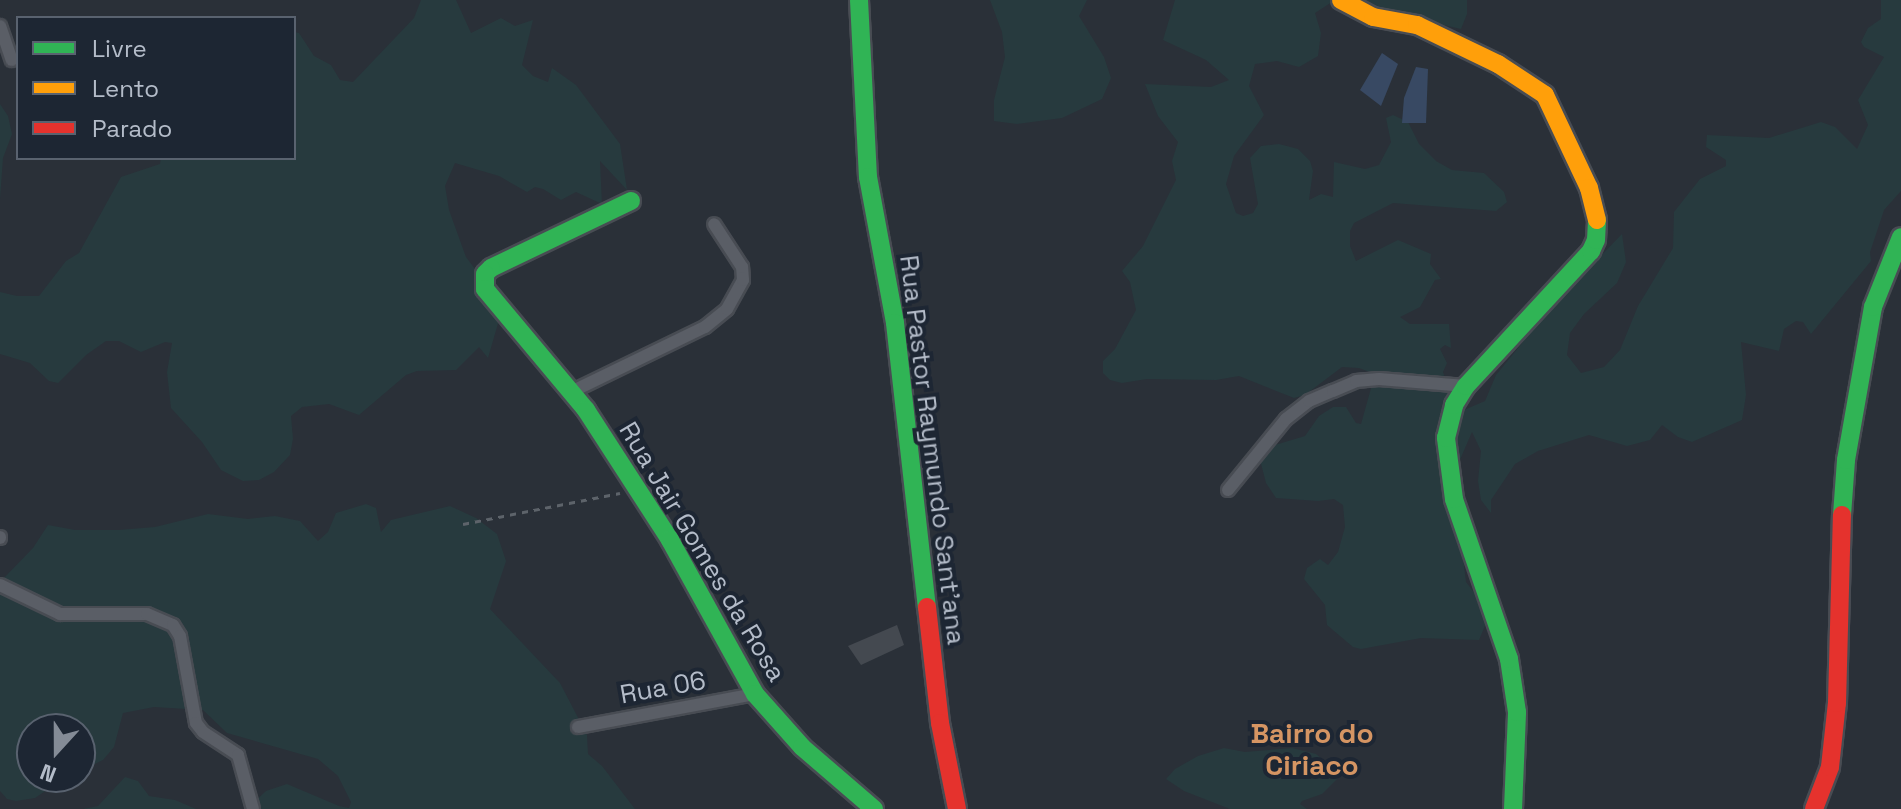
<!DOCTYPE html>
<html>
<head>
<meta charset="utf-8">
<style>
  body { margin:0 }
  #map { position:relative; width:1901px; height:809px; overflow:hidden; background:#2a3038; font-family:"Space Grotesk",sans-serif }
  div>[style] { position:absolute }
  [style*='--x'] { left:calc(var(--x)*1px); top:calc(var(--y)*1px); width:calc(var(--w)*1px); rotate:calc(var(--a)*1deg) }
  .green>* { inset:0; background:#273a3e }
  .water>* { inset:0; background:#384963 }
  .building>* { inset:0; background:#444950 }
  .path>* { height:3px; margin-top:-1.5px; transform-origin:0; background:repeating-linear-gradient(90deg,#5d636a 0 6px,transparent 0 12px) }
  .roads { filter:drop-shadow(2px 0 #484c53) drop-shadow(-2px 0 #484c53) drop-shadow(0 2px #484c53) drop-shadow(0 -2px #484c53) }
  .street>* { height:12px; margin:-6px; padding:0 6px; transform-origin:6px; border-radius:6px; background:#5a5e66 }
  .fast>* { height:18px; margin:-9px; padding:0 9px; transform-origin:9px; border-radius:9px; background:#30b455 }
  .slow>* { height:18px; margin:-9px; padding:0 9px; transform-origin:9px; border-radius:9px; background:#ff9f0a }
  .jam>* { height:18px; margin:-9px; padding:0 9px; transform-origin:9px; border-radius:9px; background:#e5322d }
  span { translate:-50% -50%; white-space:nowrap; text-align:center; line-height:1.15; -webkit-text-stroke:8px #1d2633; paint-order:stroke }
  .street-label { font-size:26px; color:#b4bcc9 }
  .neighbourhood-label { font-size:28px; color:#d59563; font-weight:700 }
  .legend { position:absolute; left:16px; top:16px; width:280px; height:144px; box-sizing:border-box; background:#1d2633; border:2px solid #59626f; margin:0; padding:10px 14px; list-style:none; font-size:24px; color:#b4bcc9 }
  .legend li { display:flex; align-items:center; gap:16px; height:40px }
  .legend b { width:40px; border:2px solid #59626f }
  .north { position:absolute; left:16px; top:713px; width:80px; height:80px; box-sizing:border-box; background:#1d2633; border:2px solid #59626f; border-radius:50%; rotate:201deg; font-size:22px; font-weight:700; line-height:32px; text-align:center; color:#b4bcc9 }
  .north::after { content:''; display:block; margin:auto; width:28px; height:36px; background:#848b96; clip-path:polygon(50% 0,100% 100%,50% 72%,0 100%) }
</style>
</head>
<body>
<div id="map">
  <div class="green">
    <i style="clip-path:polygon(421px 0,456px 0,471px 33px,501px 18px,515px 26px,533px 20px,522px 65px,533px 76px,548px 82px,552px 68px,576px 85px,620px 144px,627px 190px,600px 161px,602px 204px,576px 192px,561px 200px,543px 189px,535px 187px,527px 192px,499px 176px,455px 163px,445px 186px,449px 210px,466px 257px,481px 277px,499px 320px,488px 358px,479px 347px,456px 370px,417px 371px,406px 375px,359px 415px,329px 404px,302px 407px,291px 416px,293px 439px,290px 455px,274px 472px,259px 480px,243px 481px,221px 470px,202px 442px,171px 408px,167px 372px,172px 343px,165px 342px,141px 352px,119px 341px,106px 341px,86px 355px,58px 383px,49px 381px,30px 363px,0 354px,0 292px,17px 296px,39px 296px,66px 261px,79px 253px,121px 177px,160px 164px,161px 158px,294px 158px,294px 32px,299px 33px,314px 56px,331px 65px,340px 80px,353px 82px,414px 18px)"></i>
    <i style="clip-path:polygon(990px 0,1087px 0,1079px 16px,1104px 57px,1111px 78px,1102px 99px,1062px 118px,1017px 124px,994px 121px,994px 100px,1005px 57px,1002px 32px)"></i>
    <i style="clip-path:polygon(1175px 0,1335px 0,1315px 13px,1321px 33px,1318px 56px,1299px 67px,1277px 61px,1255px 64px,1249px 86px,1264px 115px,1234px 156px,1226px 184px,1236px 213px,1243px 216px,1253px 213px,1258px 204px,1250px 158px,1261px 146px,1279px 144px,1298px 149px,1310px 161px,1313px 171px,1309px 200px,1321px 194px,1333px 197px,1334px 162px,1365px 169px,1379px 165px,1391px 142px,1386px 118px,1393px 115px,1408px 122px,1419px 144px,1436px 161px,1452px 170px,1484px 173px,1504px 192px,1507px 202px,1496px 211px,1393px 203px,1354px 223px,1350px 231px,1350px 246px,1356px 261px,1398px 240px,1431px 254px,1430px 264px,1441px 279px,1435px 280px,1420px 307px,1400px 317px,1410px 324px,1449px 324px,1451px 348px,1445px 345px,1440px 349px,1447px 363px,1443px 372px,1450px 392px,1464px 410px,1485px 401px,1496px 375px,1553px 305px,1622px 234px,1626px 262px,1617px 283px,1584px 314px,1570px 333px,1567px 355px,1581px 373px,1604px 367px,1620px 350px,1638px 306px,1673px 248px,1674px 212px,1700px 179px,1726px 166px,1726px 160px,1706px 147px,1707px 135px,1769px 138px,1821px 122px,1835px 127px,1857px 149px,1868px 125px,1858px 100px,1884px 57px,1864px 47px,1861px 42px,1868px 28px,1881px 19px,1881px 0,1901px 0,1901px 191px,1884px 210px,1870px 252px,1871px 261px,1811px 334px,1803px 322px,1796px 321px,1784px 329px,1779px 351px,1741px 342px,1746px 395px,1742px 420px,1692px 442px,1678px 437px,1662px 425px,1650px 440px,1627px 446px,1589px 435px,1538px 451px,1515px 464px,1491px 500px,1491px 513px,1481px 500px,1478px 481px,1481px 451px,1472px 432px,1453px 476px,1466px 582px,1480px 600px,1487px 621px,1479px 640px,1421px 638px,1361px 649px,1353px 647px,1327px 625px,1325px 605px,1304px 579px,1307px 568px,1320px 559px,1328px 565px,1338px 552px,1345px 527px,1343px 505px,1334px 499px,1318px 501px,1276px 498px,1266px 483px,1259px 456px,1268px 447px,1305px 436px,1319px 416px,1333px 407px,1346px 407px,1356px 423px,1361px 424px,1375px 374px,1359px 368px,1342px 367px,1305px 395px,1294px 398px,1239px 376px,1216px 380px,1147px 379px,1122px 383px,1110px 380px,1103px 373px,1103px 361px,1115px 349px,1136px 310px,1130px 282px,1122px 271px,1143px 246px,1176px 180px,1172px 161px,1178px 142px,1158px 116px,1145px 84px,1211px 87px,1229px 80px,1206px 60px,1163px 40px)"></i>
    <i style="clip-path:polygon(1335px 0,1467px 0,1467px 14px,1461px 29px)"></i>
    <i style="clip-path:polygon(0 104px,8px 116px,12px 134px,3px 158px,0 199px)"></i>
    <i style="clip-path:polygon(366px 504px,376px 508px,381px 532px,391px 520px,450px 506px,476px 518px,497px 534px,506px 561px,490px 609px,560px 683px,587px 735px,588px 754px,602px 766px,635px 809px,247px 809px,266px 791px,287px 784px,339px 806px,349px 808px,351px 802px,338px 776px,318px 759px,227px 733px,203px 710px,154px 707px,123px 713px,114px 747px,103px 760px,80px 771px,80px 729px,32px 729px,32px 777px,66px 777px,35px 798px,16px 801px,7px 799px,0 791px,0 582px,33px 548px,48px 525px,75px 530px,119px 530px,155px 527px,208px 514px,248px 519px,275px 516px,300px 521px,318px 541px,328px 532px,336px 513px)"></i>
    <i style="clip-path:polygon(1224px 748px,1245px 752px,1292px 748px,1316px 754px,1341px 775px,1322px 794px,1302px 801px,1300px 804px,1307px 809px,1230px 809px,1184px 791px,1166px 779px,1175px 769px,1198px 756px)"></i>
    <i style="clip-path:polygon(125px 777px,138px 781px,149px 796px,175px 800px,196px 809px,83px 809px,98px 806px)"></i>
  </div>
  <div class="water">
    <i style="clip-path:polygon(1382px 53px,1398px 64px,1381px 106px,1360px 90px)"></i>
    <i style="clip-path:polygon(1416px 67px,1428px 69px,1426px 123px,1402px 123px,1404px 98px)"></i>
  </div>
  <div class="building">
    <i style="clip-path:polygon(897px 625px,904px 645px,861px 665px,848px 646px)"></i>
  </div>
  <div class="path">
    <i style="--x:463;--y:524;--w:160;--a:-11.2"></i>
  </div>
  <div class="roads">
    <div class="street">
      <i style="--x:0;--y:26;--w:36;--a:71"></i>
      <i style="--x:571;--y:392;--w:149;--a:-25.9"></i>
      <i style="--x:705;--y:327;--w:28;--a:-39"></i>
      <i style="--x:727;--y:309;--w:33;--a:-61"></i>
      <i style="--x:743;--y:280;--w:13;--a:-94"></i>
      <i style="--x:742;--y:267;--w:51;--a:-123.1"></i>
      <i style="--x:1228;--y:490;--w:92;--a:-50.8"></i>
      <i style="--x:1286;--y:419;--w:29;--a:-38"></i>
      <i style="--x:1309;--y:401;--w:26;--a:-23"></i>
      <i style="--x:1333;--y:391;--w:25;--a:-23"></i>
      <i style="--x:1356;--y:381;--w:23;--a:-5"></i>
      <i style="--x:1379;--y:379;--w:87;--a:4.6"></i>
      <i style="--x:0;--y:537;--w:1;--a:90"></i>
      <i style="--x:0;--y:585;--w:67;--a:25.8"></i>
      <i style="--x:60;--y:614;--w:87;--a:0"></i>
      <i style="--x:147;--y:614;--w:28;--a:23"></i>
      <i style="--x:173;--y:625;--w:13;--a:58"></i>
      <i style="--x:180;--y:636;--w:88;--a:79.6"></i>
      <i style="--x:196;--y:723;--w:11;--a:52"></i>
      <i style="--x:203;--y:732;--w:42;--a:33.3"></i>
      <i style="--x:238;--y:755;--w:56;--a:74.5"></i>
      <i style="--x:578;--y:727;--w:180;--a:-10.6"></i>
    </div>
    <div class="fast">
      <i style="--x:859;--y:0;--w:177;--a:87.1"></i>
      <i style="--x:868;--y:177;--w:148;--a:79.5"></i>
      <i style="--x:895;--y:323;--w:286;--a:83.6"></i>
      <i style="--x:631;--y:201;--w:155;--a:154.4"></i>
      <i style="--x:491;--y:268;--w:8;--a:135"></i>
      <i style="--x:485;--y:274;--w:15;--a:90"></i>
      <i style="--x:485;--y:289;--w:158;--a:50.1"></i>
      <i style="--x:586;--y:410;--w:155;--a:57.1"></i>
      <i style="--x:670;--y:540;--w:176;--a:61.1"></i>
      <i style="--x:755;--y:694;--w:71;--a:48.4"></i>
      <i style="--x:802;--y:747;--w:95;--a:40.7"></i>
      <i style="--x:1842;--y:515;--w:55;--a:-85.8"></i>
      <i style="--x:1846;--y:460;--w:155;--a:-80"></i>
      <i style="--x:1873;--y:307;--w:75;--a:-68.2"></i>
      <i style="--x:1513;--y:809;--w:97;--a:-87.6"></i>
      <i style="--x:1517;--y:712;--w:54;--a:-98.6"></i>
      <i style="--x:1509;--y:659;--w:169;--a:-109"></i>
      <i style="--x:1454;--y:499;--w:62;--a:-97.5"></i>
      <i style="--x:1446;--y:438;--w:34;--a:-76"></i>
      <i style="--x:1454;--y:405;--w:22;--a:-58"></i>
      <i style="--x:1466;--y:386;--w:184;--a:-47.2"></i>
      <i style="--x:1591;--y:251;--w:12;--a:-66"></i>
      <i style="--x:1596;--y:240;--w:20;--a:-87"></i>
    </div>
    <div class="slow">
      <i style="--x:1341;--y:0;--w:36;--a:28"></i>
      <i style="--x:1373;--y:17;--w:45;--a:10.3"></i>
      <i style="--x:1417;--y:25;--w:90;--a:25.7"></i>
      <i style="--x:1498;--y:64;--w:56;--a:33.4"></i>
      <i style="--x:1545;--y:95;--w:103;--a:64.7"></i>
      <i style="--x:1589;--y:188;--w:33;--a:76"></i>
    </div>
    <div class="jam">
      <i style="--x:927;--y:607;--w:117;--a:83.6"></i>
      <i style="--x:940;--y:723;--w:88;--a:78.8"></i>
      <i style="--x:1814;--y:809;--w:45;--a:-69.1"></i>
      <i style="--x:1830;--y:767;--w:64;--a:-83.8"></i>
      <i style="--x:1837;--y:703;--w:188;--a:-88.5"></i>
    </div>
  </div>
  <div class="street-label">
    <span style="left:932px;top:450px;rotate:83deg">Rua Pastor Raymundo Sant’ana</span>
    <span style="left:702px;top:552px;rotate:59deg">Rua Jair Gomes da Rosa</span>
    <span style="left:663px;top:688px;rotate:-10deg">Rua 06</span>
  </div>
  <div class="neighbourhood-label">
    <span style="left:1312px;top:749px">Bairro do<br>Ciriaco</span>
  </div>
  <ul class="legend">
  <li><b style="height:10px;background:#30b455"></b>Livre</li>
  <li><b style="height:10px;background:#ff9f0a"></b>Lento</li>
  <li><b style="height:10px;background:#e5322d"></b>Parado</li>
  </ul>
  <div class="north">N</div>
</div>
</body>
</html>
